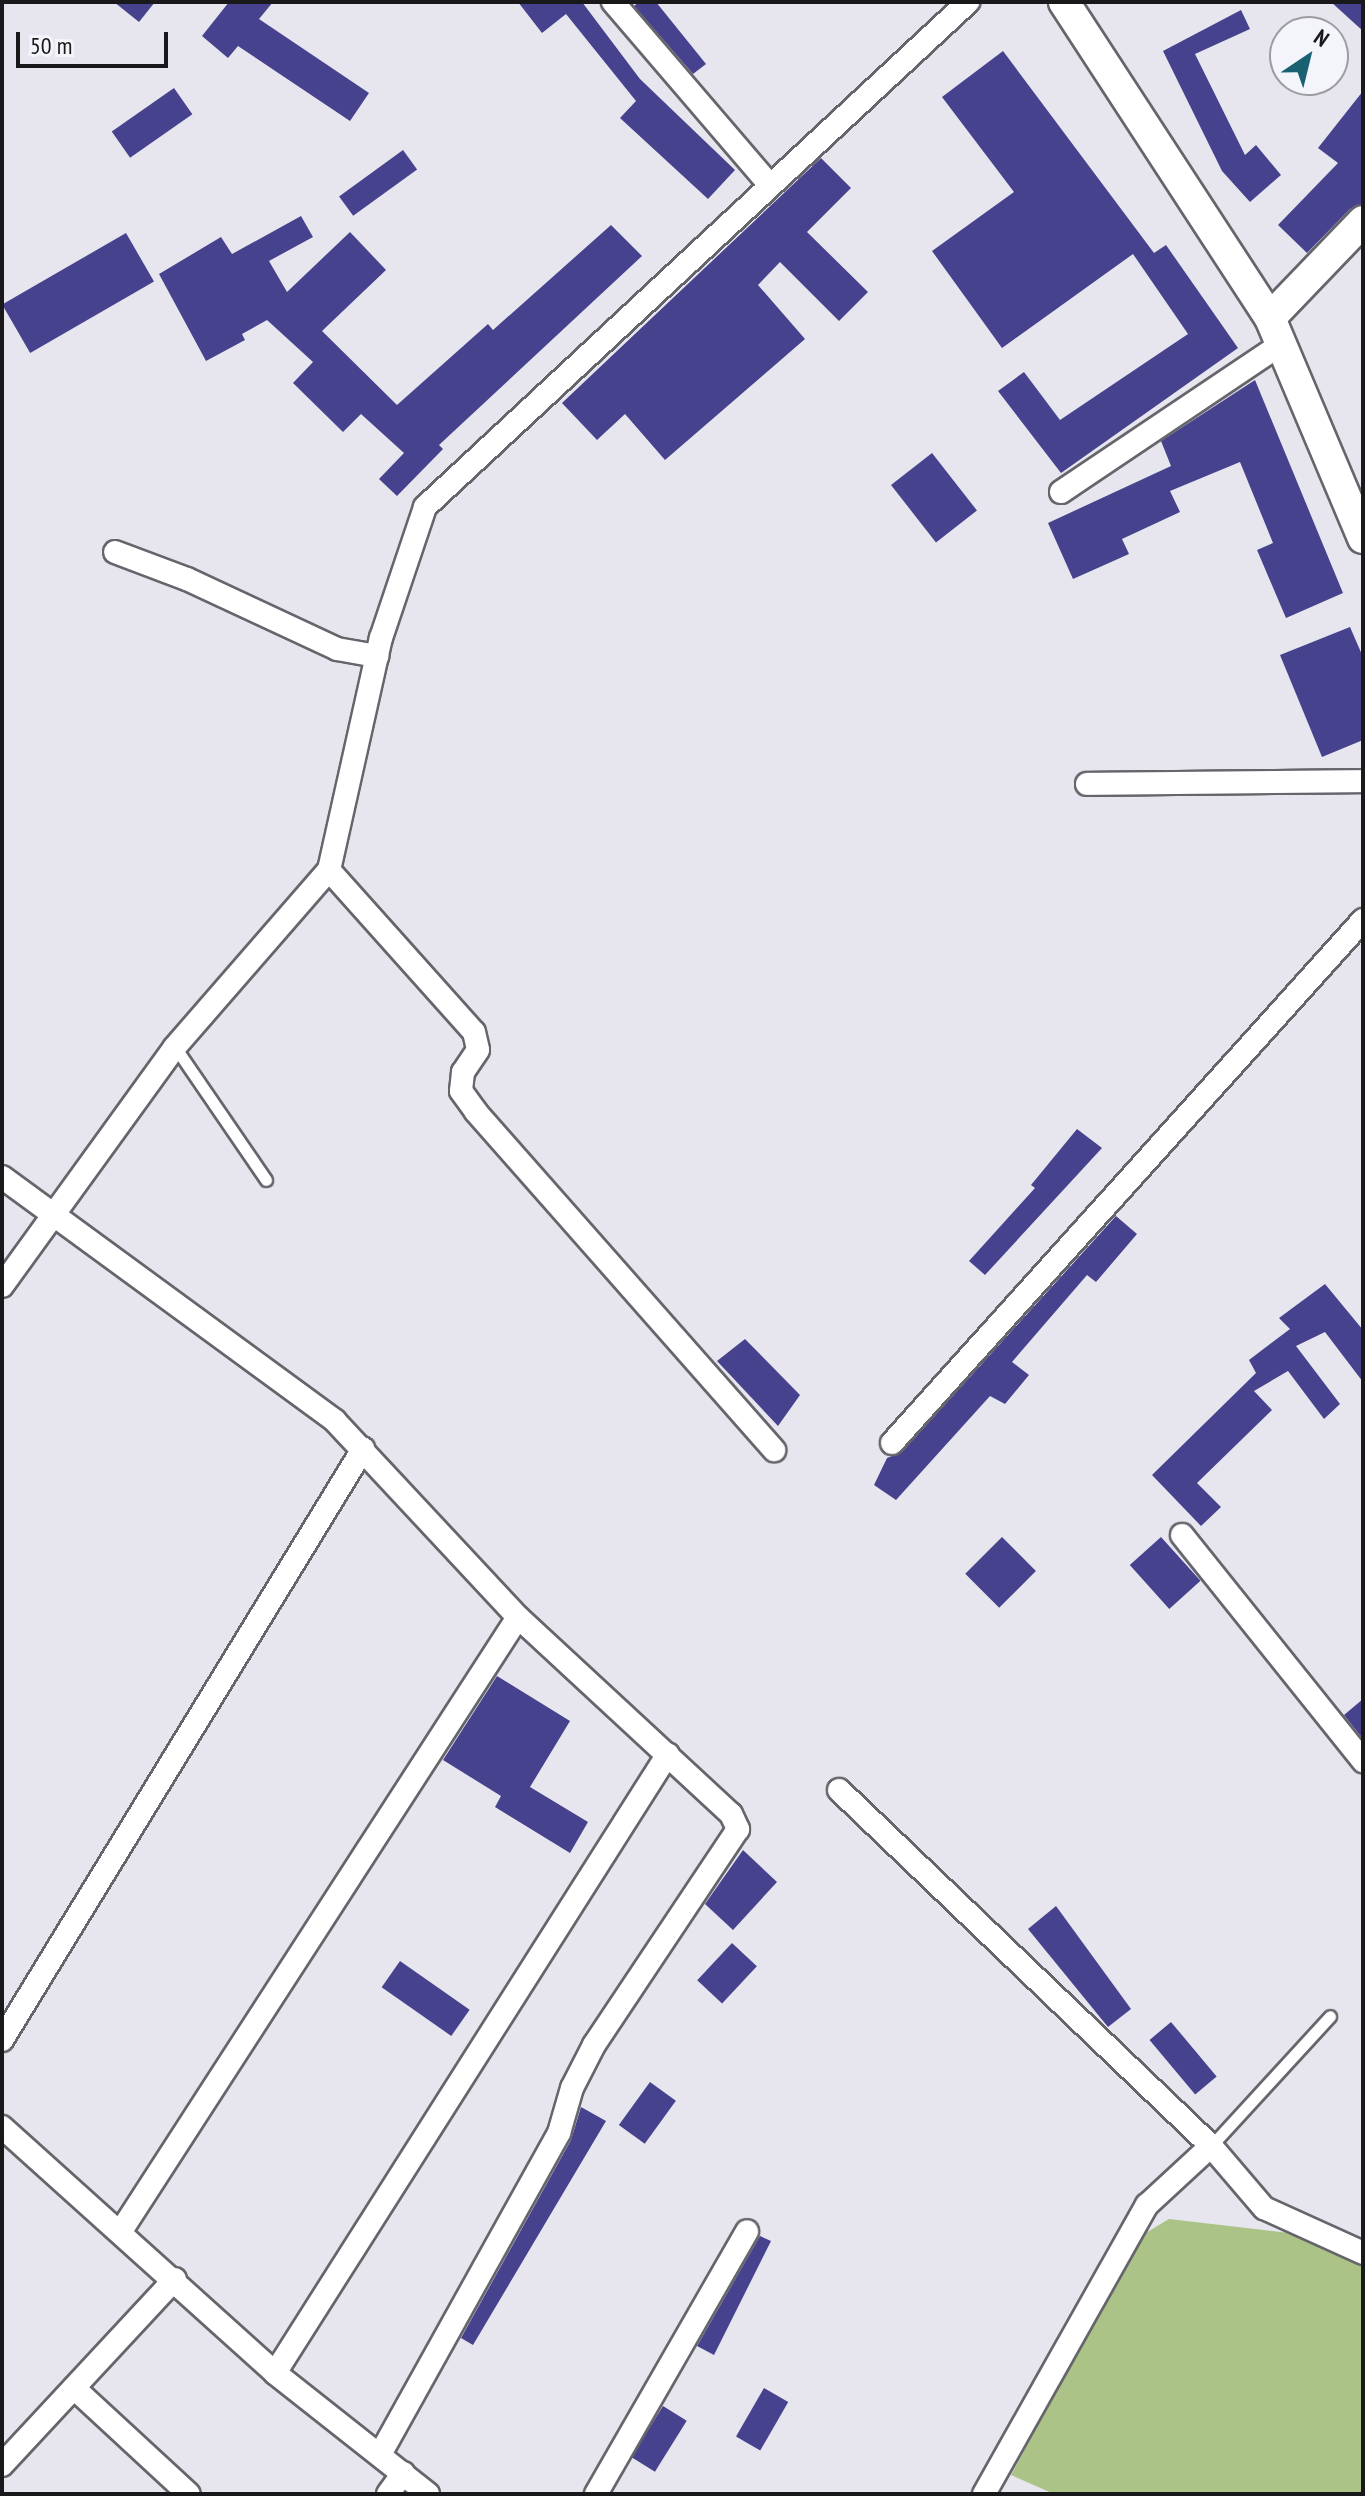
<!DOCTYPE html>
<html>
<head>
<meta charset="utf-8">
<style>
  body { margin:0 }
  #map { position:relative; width:1365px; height:2496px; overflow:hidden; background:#e7e6ee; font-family:"PT Sans Narrow",sans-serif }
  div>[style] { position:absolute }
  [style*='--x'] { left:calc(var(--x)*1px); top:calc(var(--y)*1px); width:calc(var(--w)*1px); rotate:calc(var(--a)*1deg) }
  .green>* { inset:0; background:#abc386 }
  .building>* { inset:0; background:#47428e; transform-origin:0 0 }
  .roads { filter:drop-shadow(2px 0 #66656c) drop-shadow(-2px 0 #66656c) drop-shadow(0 2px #66656c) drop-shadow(0 -2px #66656c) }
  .lane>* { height:11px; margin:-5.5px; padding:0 5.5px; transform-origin:5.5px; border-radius:5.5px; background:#fff }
  .street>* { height:22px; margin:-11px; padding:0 11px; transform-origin:11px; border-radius:11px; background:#fff }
  .secondary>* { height:30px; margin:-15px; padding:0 15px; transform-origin:15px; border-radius:15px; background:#fff }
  span { translate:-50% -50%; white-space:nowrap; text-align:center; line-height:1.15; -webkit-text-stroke:8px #f4f4fb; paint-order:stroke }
  .frame { position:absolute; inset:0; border:4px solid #19191b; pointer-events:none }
  .north { position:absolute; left:1269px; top:16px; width:80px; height:80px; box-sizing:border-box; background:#f4f4fb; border:2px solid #9c9ca1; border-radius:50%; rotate:35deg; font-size:22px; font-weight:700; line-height:32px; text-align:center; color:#19191b }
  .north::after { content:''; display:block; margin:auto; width:28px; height:36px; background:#196171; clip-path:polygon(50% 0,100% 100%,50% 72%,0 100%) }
  .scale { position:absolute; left:16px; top:32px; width:152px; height:36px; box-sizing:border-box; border:4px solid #19191b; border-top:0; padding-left:10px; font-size:24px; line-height:28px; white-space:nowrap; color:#19191b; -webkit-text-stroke:6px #f4f4fb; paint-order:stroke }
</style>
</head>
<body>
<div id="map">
  <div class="green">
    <i style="clip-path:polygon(1169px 2219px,1289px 2233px,1363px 2267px,1363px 2494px,1054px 2494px,1011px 2475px,1139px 2237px)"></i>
  </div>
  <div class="building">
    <i style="clip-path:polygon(114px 2px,155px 2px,139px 22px)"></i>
    <i style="clip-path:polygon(229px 2px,273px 2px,259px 19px,369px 93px,350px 121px,238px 46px,228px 58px,202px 36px)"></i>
    <i style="clip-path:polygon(518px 2px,582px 2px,640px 79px,735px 170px,708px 199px,620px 118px,636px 101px,566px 14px,542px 33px)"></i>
    <i style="clip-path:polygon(639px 2px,656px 2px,706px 64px,693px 74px,634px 6px)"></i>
    <i style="clip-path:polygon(1331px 2px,1363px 2px,1363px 31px)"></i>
    <i style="clip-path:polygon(1241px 10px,1250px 29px,1195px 54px,1245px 155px,1256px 145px,1281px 175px,1250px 202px,1222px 171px,1163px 51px)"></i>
    <i style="clip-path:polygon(1003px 51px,1154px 253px,1166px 245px,1238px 348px,1061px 473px,998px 391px,1024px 372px,1060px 420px,1188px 334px,1133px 254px,1002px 348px,932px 251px,1014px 192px,942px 97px)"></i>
    <i style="left:174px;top:88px;width:32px;height:76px;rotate:55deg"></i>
    <i style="clip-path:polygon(1363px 91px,1363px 204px,1350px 209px,1307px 253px,1278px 225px,1338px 163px,1318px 148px)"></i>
    <i style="left:403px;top:150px;width:24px;height:79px;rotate:54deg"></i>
    <i style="clip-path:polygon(821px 158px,851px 188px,807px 232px,868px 292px,839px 321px,780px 262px,758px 285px,805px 339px,665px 460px,625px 414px,597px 440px,562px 403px)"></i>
    <i style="clip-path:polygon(301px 216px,313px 237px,269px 261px,287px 292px,350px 232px,386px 270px,322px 331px,397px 405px,488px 324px,493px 330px,611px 225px,642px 256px,439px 445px,443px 449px,397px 496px,379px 479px,404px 453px,361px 414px,343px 432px,293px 383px,313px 362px,267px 320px,242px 334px,245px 340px,206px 361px,159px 274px,221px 237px,232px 254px)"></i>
    <i style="left:126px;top:233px;width:56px;height:143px;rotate:60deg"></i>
    <i style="clip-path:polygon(1255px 380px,1343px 593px,1286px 618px,1257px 550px,1273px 543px,1240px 462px,1170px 491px,1180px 512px,1122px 539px,1129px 554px,1073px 579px,1048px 523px,1171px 466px,1161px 441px)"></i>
    <i style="left:932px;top:453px;width:73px;height:52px;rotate:52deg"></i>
    <i style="clip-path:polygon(1350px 627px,1363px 657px,1363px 740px,1322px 757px,1280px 655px)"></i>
    <i style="clip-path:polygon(1077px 1129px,1102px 1148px,985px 1275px,969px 1261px,1035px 1188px,1031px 1185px)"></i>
    <i style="clip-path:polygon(1116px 1216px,1137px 1234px,1096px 1282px,1087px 1275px,1012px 1362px,1029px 1375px,1005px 1404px,990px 1396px,896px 1500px,874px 1485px,887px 1458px,902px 1452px)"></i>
    <i style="clip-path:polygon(1325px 1284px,1363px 1330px,1363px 1382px,1325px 1332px,1296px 1346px,1340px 1404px,1324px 1419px,1288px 1371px,1254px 1391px,1272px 1410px,1197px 1483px,1221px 1507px,1201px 1526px,1152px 1475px,1256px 1373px,1249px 1360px,1290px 1329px,1279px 1318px)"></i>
    <i style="clip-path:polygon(745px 1339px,800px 1395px,778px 1426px,717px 1361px)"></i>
    <i style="left:1002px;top:1537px;width:48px;height:52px;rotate:45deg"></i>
    <i style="left:1161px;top:1537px;width:59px;height:42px;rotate:48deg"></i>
    <i style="clip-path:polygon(497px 1676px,570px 1721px,530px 1787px,588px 1822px,570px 1853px,495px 1807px,501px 1796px,443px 1760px)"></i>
    <i style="clip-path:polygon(1363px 1699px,1363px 1739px,1344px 1715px)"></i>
    <i style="clip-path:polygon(743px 1850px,777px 1882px,733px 1930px,705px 1904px)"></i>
    <i style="clip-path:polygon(1056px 1906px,1131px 2009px,1108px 2027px,1028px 1929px)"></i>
    <i style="left:732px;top:1943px;width:34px;height:51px;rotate:43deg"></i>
    <i style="left:400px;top:1961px;width:85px;height:32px;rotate:35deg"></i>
    <i style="left:1171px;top:2022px;width:71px;height:28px;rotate:50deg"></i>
    <i style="left:650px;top:2082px;width:32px;height:53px;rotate:36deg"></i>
    <i style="clip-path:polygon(581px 2107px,606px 2121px,473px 2345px,461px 2338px,571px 2140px)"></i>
    <i style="clip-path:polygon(760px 2236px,771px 2241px,714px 2355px,697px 2346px)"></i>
    <i style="left:764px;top:2388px;width:28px;height:56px;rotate:30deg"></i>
    <i style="left:663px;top:2406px;width:28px;height:60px;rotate:32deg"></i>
  </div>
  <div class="roads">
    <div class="lane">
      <i style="--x:175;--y:1047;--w:161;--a:55.6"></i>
      <i style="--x:1211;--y:2146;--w:176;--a:-47.5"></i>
    </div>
    <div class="street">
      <i style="--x:613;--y:2;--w:238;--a:49.4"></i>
      <i style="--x:1061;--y:492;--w:267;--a:-33.9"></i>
      <i style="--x:115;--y:552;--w:77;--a:20.6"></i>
      <i style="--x:187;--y:579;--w:166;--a:25"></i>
      <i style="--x:337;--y:649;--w:41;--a:9.9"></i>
      <i style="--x:1087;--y:784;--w:276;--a:-0.6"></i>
      <i style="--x:329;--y:870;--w:217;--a:48.2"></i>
      <i style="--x:474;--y:1032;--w:18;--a:77"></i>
      <i style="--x:478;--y:1050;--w:27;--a:124"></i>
      <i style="--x:463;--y:1072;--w:19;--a:96"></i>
      <i style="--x:461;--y:1091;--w:26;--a:54"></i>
      <i style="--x:476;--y:1112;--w:451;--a:48.6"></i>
      <i style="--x:2;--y:1177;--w:413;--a:36.2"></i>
      <i style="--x:335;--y:1421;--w:268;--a:47"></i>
      <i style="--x:518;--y:1617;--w:290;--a:42.8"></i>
      <i style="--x:731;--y:1814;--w:17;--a:65"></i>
      <i style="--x:738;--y:1829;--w:260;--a:123.7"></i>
      <i style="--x:594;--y:2045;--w:48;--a:117.1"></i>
      <i style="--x:572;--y:2088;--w:47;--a:106.1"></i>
      <i style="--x:559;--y:2133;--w:368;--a:119.1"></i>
      <i style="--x:2;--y:1286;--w:295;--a:-54.1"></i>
      <i style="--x:175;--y:1047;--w:235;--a:-49"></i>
      <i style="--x:329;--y:870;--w:238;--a:-77.4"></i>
      <i style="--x:381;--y:638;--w:138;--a:-71.4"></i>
      <i style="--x:425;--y:507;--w:742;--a:-42.92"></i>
      <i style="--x:892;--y:1443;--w:704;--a:-47.99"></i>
      <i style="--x:1182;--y:1535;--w:290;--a:51.3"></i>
      <i style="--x:839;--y:1790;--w:515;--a:43.74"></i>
      <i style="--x:1211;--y:2146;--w:82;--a:49.5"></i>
      <i style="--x:1264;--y:2208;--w:109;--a:24.4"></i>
      <i style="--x:2;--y:2040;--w:693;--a:-58.58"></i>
      <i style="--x:2;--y:2127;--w:367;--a:42"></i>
      <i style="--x:275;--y:2373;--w:195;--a:38.3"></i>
      <i style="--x:121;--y:2231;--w:731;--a:-57.11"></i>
      <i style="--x:275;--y:2373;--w:733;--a:-57.59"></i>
      <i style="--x:74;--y:2388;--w:156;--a:42.7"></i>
      <i style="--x:2;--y:2465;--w:254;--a:-47.1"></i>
      <i style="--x:388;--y:2494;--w:26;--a:-54"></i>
      <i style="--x:596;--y:2494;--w:303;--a:-60.1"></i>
      <i style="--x:984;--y:2494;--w:332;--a:-60.6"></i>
      <i style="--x:1147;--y:2205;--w:87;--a:-42.7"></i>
    </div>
    <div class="secondary">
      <i style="--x:1064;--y:2;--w:377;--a:56.9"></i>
      <i style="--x:1270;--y:318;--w:239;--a:67.1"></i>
      <i style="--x:1270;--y:318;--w:134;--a:-46.2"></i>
    </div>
  </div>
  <div class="frame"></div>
  <div class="north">N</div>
  <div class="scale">50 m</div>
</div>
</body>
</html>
